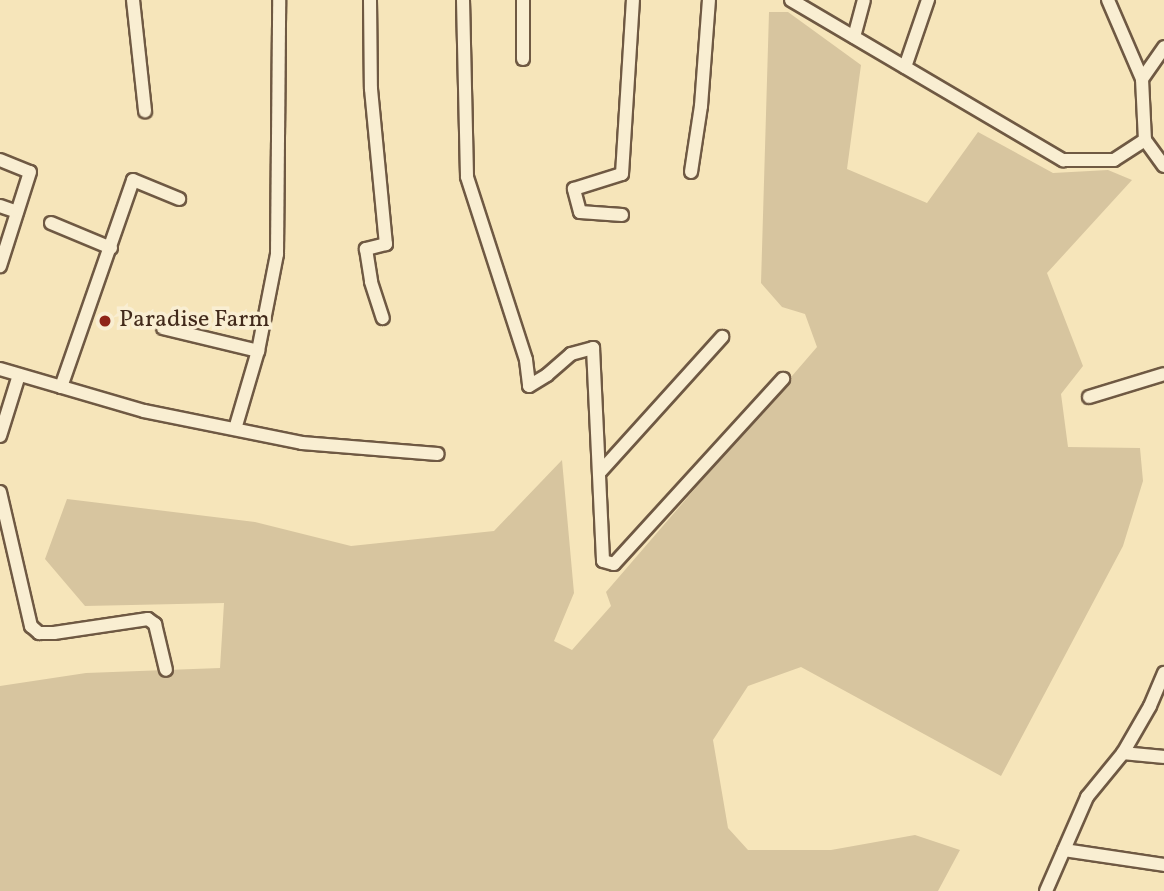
<!DOCTYPE html>
<html>
<head>
<meta charset="utf-8">
<style>
  body { margin:0 }
  #map { position:relative; width:1164px; height:891px; overflow:hidden; background:#f6e5ba; font-family:Vollkorn,serif }
  div>[style] { position:absolute }
  [style*='--x'] { left:calc(var(--x)*1px); top:calc(var(--y)*1px); width:calc(var(--w)*1px); rotate:calc(var(--a)*1deg) }
  .green>* { inset:0; background:#d7c59f }
  .roads { filter:drop-shadow(2px 0 #6f5943) drop-shadow(-2px 0 #6f5943) drop-shadow(0 2px #6f5943) drop-shadow(0 -2px #6f5943) }
  .minor>* { height:12px; margin:-6px; padding:0 6px; transform-origin:6px; border-radius:6px; background:#f9eed2 }
  .dots>* { width:19px; height:19px; translate:-50% -50%; box-sizing:border-box; border:4px solid #f9eed2; border-radius:50% }
  span { translate:-50% -50%; white-space:nowrap; text-align:center; line-height:1.15; -webkit-text-stroke:7px #f9eed2; paint-order:stroke }
  .poi-label { font-size:24px; color:#422a1b }
  .left { translate:0 -50%; text-align:left }
</style>
</head>
<body>
<div id="map">
  <div class="green">
    <i style="clip-path:polygon(769px 12px,788px 12px,861px 65px,847px 169px,927px 203px,978px 132px,1053px 173px,1108px 170px,1132px 180px,1047px 273px,1083px 366px,1061px 394px,1068px 447px,1140px 448px,1143px 481px,1123px 546px,1001px 776px,801px 667px,748px 686px,713px 740px,728px 828px,748px 850px,831px 850px,915px 835px,960px 850px,938px 891px,0 891px,0 686px,86px 673px,220px 668px,224px 603px,85px 606px,45px 559px,67px 499px,255px 522px,351px 546px,494px 531px,562px 460px,574px 593px,554px 641px,572px 650px,611px 606px,606px 592px,817px 347px,805px 314px,782px 307px,761px 283px)"></i>
  </div>
  <div class="roads">
    <div class="minor">
      <i style="--x:133;--y:0;--w:112;--a:83.8"></i>
      <i style="--x:370;--y:0;--w:89;--a:89.4"></i>
      <i style="--x:371;--y:89;--w:156;--a:84.5"></i>
      <i style="--x:386;--y:244;--w:21;--a:166"></i>
      <i style="--x:366;--y:249;--w:33;--a:81"></i>
      <i style="--x:371;--y:282;--w:38;--a:72"></i>
      <i style="--x:463;--y:0;--w:177;--a:88.7"></i>
      <i style="--x:467;--y:177;--w:192;--a:72.1"></i>
      <i style="--x:526;--y:360;--w:26;--a:83"></i>
      <i style="--x:529;--y:386;--w:21;--a:-31"></i>
      <i style="--x:547;--y:375;--w:32;--a:-41"></i>
      <i style="--x:571;--y:354;--w:23;--a:-15"></i>
      <i style="--x:593;--y:348;--w:213;--a:87.3"></i>
      <i style="--x:603;--y:561;--w:11;--a:15"></i>
      <i style="--x:614;--y:564;--w:251;--a:-47.6"></i>
      <i style="--x:523;--y:0;--w:59;--a:90"></i>
      <i style="--x:791;--y:0;--w:316;--a:30.5"></i>
      <i style="--x:1063;--y:160;--w:51;--a:0"></i>
      <i style="--x:1114;--y:160;--w:37;--a:-33"></i>
      <i style="--x:1145;--y:140;--w:32;--a:54"></i>
      <i style="--x:1108;--y:0;--w:86;--a:66.7"></i>
      <i style="--x:1142;--y:79;--w:61;--a:87.2"></i>
      <i style="--x:854;--y:37;--w:38;--a:-75"></i>
      <i style="--x:905;--y:67;--w:71;--a:-71.1"></i>
      <i style="--x:1142;--y:79;--w:39;--a:-55"></i>
      <i style="--x:0;--y:160;--w:32;--a:22"></i>
      <i style="--x:30;--y:172;--w:99;--a:107.7"></i>
      <i style="--x:691;--y:172;--w:67;--a:-81.4"></i>
      <i style="--x:701;--y:106;--w:106;--a:-85.7"></i>
      <i style="--x:0;--y:206;--w:18;--a:19"></i>
      <i style="--x:622;--y:215;--w:42;--a:-175.9"></i>
      <i style="--x:580;--y:212;--w:24;--a:-105"></i>
      <i style="--x:574;--y:189;--w:50;--a:-17.4"></i>
      <i style="--x:622;--y:174;--w:174;--a:-86.4"></i>
      <i style="--x:51;--y:223;--w:65;--a:22.6"></i>
      <i style="--x:163;--y:328;--w:98;--a:13.6"></i>
      <i style="--x:0;--y:369;--w:150;--a:16.3"></i>
      <i style="--x:144;--y:411;--w:161;--a:11.4"></i>
      <i style="--x:302;--y:443;--w:136;--a:4.6"></i>
      <i style="--x:61;--y:387;--w:219;--a:-70.8"></i>
      <i style="--x:133;--y:180;--w:50;--a:22.4"></i>
      <i style="--x:1089;--y:397;--w:78;--a:-17"></i>
      <i style="--x:235;--y:429;--w:81;--a:-73.6"></i>
      <i style="--x:258;--y:351;--w:99;--a:-78.9"></i>
      <i style="--x:277;--y:254;--w:254;--a:-89.5"></i>
      <i style="--x:0;--y:436;--w:64;--a:-72.7"></i>
      <i style="--x:601;--y:471;--w:181;--a:-47.9"></i>
      <i style="--x:0;--y:492;--w:138;--a:77"></i>
      <i style="--x:31;--y:626;--w:11;--a:41"></i>
      <i style="--x:39;--y:633;--w:15;--a:0"></i>
      <i style="--x:54;--y:633;--w:95;--a:-8.5"></i>
      <i style="--x:148;--y:619;--w:9;--a:36"></i>
      <i style="--x:155;--y:624;--w:47;--a:76.6"></i>
      <i style="--x:1123;--y:753;--w:41;--a:5.6"></i>
      <i style="--x:1064;--y:850;--w:101;--a:8.5"></i>
      <i style="--x:1046;--y:891;--w:103;--a:-66.4"></i>
      <i style="--x:1087;--y:797;--w:57;--a:-50.7"></i>
      <i style="--x:1123;--y:753;--w:54;--a:-60.1"></i>
      <i style="--x:1150;--y:706;--w:36;--a:-67"></i>
    </div>
  </div>
  <div class="dots">
    <i style="left:105px;top:321px;background:#8f2418"></i>
  </div>
  <div class="poi-label">
    <span class="left" style="left:119px;top:321px">Paradise Farm</span>
  </div>
</div>
</body>
</html>
